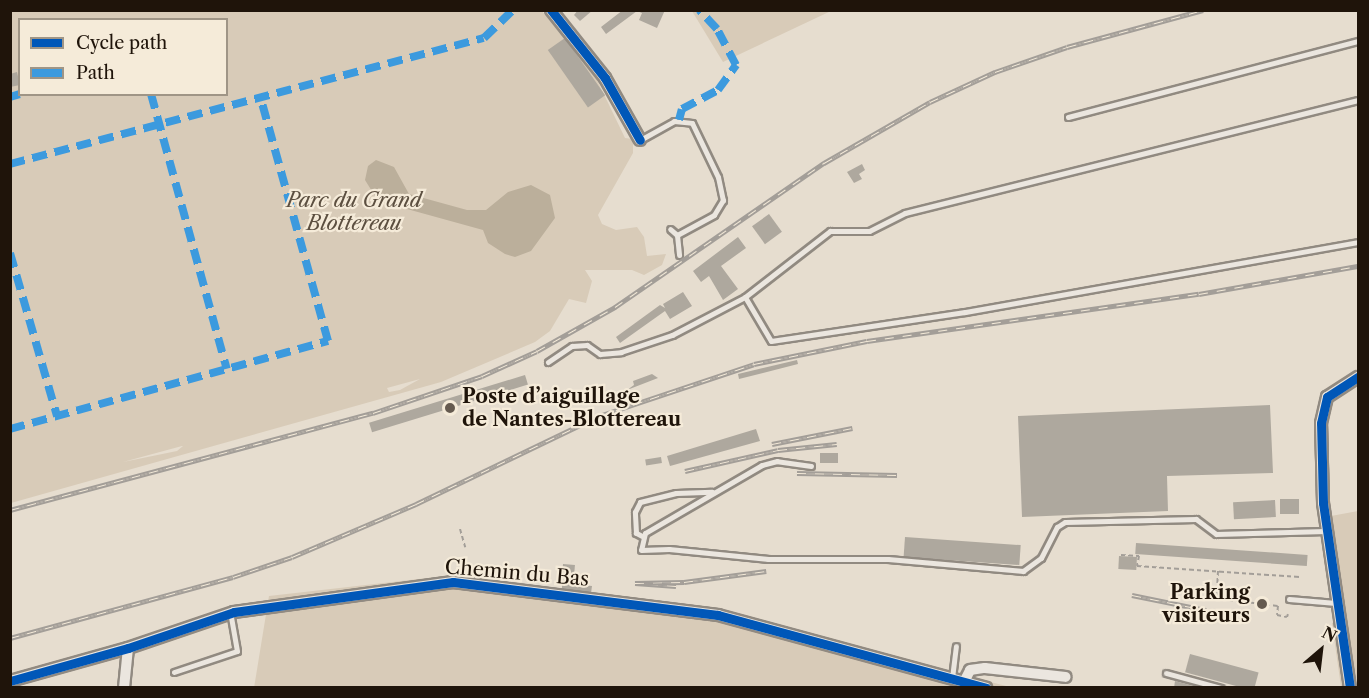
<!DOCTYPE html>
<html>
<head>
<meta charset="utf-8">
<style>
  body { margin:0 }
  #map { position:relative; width:1369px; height:698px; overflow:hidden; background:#e6ddcf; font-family:"Libre Caslon Text",serif }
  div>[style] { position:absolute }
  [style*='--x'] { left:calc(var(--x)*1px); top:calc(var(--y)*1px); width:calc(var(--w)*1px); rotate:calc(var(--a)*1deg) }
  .green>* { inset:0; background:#d8cbb8 }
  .water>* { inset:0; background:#bbaf9b }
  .building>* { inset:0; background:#aea89e; transform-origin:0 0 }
  .path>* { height:2px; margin-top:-1px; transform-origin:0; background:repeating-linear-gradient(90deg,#a39e98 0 4.5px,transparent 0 7.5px) }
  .roads { filter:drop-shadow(2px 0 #918a81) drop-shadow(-2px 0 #918a81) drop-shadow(0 2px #918a81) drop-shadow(0 -2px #918a81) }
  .lane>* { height:5px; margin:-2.5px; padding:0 2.5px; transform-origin:2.5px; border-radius:2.5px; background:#ebe6df }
  .street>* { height:10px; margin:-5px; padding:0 5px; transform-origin:5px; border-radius:5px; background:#ebe6df }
  .rail>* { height:5px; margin-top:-2.5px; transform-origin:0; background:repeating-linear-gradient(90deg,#f5ebd9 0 9px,#a39e98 0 18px); box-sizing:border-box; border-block:2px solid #a39e98 }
  .quiet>* { height:8px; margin-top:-4px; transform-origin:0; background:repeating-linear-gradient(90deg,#3c9ade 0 15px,transparent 0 23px) }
  .cycleway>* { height:9px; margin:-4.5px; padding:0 4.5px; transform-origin:4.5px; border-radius:4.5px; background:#0057b8 }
  .dots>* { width:16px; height:16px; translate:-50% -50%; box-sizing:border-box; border:3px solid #f5ebd9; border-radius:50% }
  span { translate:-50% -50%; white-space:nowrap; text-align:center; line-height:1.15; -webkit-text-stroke:4.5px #f5ebd9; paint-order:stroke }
  .park-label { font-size:20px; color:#5c4f40; font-style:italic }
  .poi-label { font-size:20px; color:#1f140a; font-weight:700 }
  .left { translate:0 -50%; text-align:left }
  .right { translate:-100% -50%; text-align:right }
  .street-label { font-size:20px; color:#1f140a }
  .frame { position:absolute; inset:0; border:12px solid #1f140a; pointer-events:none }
  .legend { position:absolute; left:18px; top:18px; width:210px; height:78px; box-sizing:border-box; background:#f5ebd9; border:2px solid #9f9586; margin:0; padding:8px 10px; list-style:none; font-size:18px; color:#1f140a }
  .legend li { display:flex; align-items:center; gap:12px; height:30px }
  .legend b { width:30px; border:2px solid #9f9586 }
  .north { position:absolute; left:1291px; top:620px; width:60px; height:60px; -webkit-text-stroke:4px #f5ebd9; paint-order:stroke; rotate:28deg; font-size:16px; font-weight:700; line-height:24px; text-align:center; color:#1f140a }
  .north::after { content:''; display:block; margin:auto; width:21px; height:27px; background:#1f140a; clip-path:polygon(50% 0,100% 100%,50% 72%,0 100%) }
</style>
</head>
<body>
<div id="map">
  <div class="green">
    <i style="clip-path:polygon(evenodd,11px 11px,542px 11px,597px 80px,625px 138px,633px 139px,633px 153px,598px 215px,602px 224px,616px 230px,637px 227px,644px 237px,647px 256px,666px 254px,662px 265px,644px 275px,632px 270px,585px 270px,592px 281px,586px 303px,569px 299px,550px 331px,535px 342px,441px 382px,11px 503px,11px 11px,20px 20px,226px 20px,226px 94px,20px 94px,20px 20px,11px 11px,420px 379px,400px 390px,389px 392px,387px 388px,420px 379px,11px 11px,183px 446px,177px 451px,123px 462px,182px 446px,183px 446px)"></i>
    <i style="clip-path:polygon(692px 11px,831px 11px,723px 62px)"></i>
    <i style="clip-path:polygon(1358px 511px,1358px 687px,1341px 687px,1332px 623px,1345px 618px,1331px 516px)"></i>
    <i style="clip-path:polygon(445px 576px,691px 605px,1010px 687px,254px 688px,269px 596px)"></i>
  </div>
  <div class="water">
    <i style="clip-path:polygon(376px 160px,394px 167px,409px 194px,467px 210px,486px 210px,508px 192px,531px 185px,550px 195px,555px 218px,531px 251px,515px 257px,505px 254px,488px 243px,483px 230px,378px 201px,365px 180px,368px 166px)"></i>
  </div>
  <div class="building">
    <i style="clip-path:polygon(578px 10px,593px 10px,580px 21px,574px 15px)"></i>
    <i style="clip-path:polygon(623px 10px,665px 10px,657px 28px,639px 20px,642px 13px,637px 11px,606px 34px,601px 27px)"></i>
    <i style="left:565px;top:38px;width:70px;height:21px;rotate:55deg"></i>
    <i style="clip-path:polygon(17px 72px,20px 85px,10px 87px,10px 74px)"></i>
    <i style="clip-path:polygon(862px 164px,865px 170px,859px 174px,862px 179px,854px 183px,847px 172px)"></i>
    <i style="left:769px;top:214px;width:22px;height:21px;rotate:54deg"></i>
    <i style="clip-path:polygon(738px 237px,746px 248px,721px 266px,738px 289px,723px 300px,709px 276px,701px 282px,693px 271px)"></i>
    <i style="clip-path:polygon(683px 292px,692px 306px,670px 319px,665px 311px,620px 343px,616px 337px,660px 305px,665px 308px,663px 304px)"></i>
    <i style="clip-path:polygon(797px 360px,798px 364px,739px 379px,738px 374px)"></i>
    <i style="clip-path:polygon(652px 374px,658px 378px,627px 390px,634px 385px,633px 381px)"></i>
    <i style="left:525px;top:375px;width:10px;height:163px;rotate:73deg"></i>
    <i style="clip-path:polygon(1270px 405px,1273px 473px,1167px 476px,1168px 511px,1022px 517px,1018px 416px)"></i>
    <i style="clip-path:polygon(756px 429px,760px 441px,670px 466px,667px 456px)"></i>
    <i style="left:838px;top:453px;width:10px;height:18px;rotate:90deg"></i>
    <i style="left:661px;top:457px;width:6px;height:16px;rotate:81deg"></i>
    <i style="left:1280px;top:499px;width:19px;height:15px"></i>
    <i style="left:1275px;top:500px;width:17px;height:42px;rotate:87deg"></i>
    <i style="left:905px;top:537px;width:116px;height:20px;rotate:4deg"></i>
    <i style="left:1136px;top:543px;width:172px;height:11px;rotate:4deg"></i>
    <i style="left:1119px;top:556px;width:18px;height:13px;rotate:3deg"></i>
    <i style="left:563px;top:564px;width:12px;height:8px;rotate:5deg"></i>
    <i style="clip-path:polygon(562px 583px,592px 586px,591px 593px,562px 589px)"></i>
    <i style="left:1190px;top:654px;width:71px;height:19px;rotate:15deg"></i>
    <i style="clip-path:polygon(1175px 681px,1197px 687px,1197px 688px,1174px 688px)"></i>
  </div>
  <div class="path">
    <i style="--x:460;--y:529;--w:19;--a:74"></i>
    <i style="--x:1121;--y:555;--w:18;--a:3"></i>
    <i style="--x:1139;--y:556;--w:10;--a:101"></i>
    <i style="--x:1137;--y:566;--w:163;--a:3.9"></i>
    <i style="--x:1218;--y:571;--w:21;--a:93"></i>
    <i style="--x:1217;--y:592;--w:8;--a:60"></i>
    <i style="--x:1221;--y:599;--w:57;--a:7"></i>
    <i style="--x:1278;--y:606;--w:9;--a:96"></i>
    <i style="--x:1277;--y:615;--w:10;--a:11"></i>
    <i style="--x:1287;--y:617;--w:3;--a:-72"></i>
  </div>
  <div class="roads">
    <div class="lane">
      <i style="--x:1358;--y:100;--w:467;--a:166"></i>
      <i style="--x:905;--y:213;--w:40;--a:153.4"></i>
      <i style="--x:869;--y:231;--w:39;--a:180"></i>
      <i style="--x:830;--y:231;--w:108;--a:142.2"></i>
      <i style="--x:745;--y:297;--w:51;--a:59.4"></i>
      <i style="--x:771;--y:341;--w:196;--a:-8.5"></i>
      <i style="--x:965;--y:312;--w:399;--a:-10.1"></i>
      <i style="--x:1068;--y:117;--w:300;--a:-14.7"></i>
      <i style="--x:640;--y:140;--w:39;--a:-29"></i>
      <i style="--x:674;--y:121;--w:18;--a:6"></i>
      <i style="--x:692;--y:123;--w:60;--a:64.3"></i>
      <i style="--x:718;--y:177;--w:24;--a:78"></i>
      <i style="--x:723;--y:200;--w:17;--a:121"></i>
      <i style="--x:714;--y:215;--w:42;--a:151.6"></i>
      <i style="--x:677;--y:235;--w:9;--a:-139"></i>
      <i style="--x:677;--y:235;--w:20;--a:84"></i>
      <i style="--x:548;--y:362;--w:29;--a:-34"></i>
      <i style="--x:572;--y:346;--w:15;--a:-4"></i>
      <i style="--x:587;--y:345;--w:16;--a:35"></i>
      <i style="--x:600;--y:354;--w:21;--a:-5"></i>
      <i style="--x:621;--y:352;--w:54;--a:-18.4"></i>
      <i style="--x:672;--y:335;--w:82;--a:-27.5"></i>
      <i style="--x:811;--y:466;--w:34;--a:-172"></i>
      <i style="--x:777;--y:461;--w:16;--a:165"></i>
      <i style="--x:762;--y:465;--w:135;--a:149.8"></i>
      <i style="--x:645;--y:533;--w:17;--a:103"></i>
      <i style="--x:641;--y:550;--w:28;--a:-2"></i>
      <i style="--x:669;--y:549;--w:100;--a:5.8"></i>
      <i style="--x:768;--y:559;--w:120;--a:0"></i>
      <i style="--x:888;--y:559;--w:136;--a:5.1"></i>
      <i style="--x:1023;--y:571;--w:22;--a:-36"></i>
      <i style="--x:1041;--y:558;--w:35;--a:-63"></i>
      <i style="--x:1057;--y:527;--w:9;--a:-32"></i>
      <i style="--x:1065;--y:522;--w:131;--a:-1.3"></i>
      <i style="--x:1196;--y:519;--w:25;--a:37"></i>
      <i style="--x:1216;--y:534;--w:110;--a:-1.6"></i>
      <i style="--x:642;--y:536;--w:7;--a:-153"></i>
      <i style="--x:636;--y:533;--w:21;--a:-93"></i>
      <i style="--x:635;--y:512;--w:11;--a:-63"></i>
      <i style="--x:640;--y:502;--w:37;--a:-14"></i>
      <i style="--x:676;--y:493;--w:36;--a:-2"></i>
      <i style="--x:1289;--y:599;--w:47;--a:4.9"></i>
      <i style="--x:174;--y:672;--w:66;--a:-18.4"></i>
      <i style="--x:237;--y:651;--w:39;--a:-100"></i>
      <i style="--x:1166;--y:673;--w:57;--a:15.3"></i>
      <i style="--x:952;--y:678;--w:32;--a:-83"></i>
    </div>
    <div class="street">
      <i style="--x:551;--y:10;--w:87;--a:51.5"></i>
      <i style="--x:605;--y:78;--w:71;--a:60.6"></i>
      <i style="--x:10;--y:681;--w:123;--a:-15.6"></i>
      <i style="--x:128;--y:648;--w:112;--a:-18.8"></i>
      <i style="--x:234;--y:612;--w:221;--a:-7.8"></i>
      <i style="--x:453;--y:582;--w:267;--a:7.1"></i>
      <i style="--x:718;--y:615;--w:278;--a:15.2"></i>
      <i style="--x:964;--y:682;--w:13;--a:-63"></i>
      <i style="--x:970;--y:670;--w:15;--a:-8"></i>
      <i style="--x:985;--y:668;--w:81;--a:6.3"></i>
      <i style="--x:124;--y:688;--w:40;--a:-84.3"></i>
      <i style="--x:1350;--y:688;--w:187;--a:-98.3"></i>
      <i style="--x:1323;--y:503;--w:80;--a:-91.4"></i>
      <i style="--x:1321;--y:423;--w:27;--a:-77"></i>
      <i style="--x:1327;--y:397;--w:37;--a:-33"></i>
    </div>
  </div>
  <div class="rail">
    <i style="--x:772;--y:444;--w:82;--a:-11.3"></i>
    <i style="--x:685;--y:471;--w:95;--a:-12.7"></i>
    <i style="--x:778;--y:450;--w:59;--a:-5.8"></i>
    <i style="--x:797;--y:473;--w:100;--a:1.1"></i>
    <i style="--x:10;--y:510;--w:376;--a:-15"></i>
    <i style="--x:373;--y:413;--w:115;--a:-18.7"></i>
    <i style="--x:482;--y:376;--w:60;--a:-24.4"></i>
    <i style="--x:537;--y:351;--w:90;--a:-29.4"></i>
    <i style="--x:615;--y:307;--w:254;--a:-34.6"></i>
    <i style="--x:824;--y:163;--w:122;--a:-29.9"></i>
    <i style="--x:930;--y:102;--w:72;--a:-24.8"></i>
    <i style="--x:995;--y:72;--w:76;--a:-19.1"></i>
    <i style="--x:1067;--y:47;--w:141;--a:-15.2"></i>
    <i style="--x:676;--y:586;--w:41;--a:-175.8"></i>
    <i style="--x:635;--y:583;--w:49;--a:-1.2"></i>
    <i style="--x:684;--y:582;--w:83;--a:-7.6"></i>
    <i style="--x:1132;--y:595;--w:76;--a:11.5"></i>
    <i style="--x:10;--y:638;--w:231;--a:-15.3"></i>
    <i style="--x:233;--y:577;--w:62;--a:-18.7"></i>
    <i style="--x:292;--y:557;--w:135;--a:-23.1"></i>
    <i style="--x:416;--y:504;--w:203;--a:-25.7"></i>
    <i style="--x:599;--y:416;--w:163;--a:-18.5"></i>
    <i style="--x:754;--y:364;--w:115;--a:-11.5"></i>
    <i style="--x:867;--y:341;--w:335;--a:-8.1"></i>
    <i style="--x:1199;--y:294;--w:161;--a:-10"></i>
  </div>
  <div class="quiet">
    <i style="--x:151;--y:94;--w:285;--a:74.6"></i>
    <i style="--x:10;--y:97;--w:10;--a:-17"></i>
    <i style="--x:679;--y:120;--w:11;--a:-75"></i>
    <i style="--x:682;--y:109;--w:41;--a:-27.8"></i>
    <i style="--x:718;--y:90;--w:31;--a:-54"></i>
    <i style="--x:736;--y:65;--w:41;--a:-117.8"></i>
    <i style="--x:717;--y:29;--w:26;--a:-133"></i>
    <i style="--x:10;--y:164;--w:490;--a:-14.9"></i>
    <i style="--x:484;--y:38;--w:40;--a:-44"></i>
    <i style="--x:10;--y:253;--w:170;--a:73.9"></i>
    <i style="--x:10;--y:429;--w:330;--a:-15.5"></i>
    <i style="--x:328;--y:341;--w:251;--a:-105.5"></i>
  </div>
  <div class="cycleway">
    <i style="--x:551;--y:10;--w:87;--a:51.5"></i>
    <i style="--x:605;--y:78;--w:71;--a:60.6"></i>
    <i style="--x:10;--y:681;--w:123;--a:-15.6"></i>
    <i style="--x:128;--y:648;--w:112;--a:-18.8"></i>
    <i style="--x:234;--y:612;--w:221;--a:-7.8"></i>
    <i style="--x:453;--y:582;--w:267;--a:7.1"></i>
    <i style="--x:718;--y:615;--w:278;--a:15.2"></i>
    <i style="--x:1350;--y:688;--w:187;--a:-98.3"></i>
    <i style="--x:1323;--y:503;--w:80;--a:-91.4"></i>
    <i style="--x:1321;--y:423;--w:27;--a:-77"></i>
    <i style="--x:1327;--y:397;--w:37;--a:-33"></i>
  </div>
  <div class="dots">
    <i style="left:450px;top:408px;background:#655a4f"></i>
    <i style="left:1262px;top:604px;background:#655a4f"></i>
  </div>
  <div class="park-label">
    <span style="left:354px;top:212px">Parc du Grand<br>Blottereau</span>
  </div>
  <div class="poi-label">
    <span class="left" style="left:462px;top:408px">Poste d’aiguillage<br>de Nantes-Blottereau</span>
    <span class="right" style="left:1250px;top:604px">Parking<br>visiteurs</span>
  </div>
  <div class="street-label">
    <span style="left:517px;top:573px;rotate:5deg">Chemin du Bas</span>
  </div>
  <div class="frame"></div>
  <ul class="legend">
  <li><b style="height:8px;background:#0057b8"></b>Cycle path</li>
  <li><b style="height:8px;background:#3c9ade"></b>Path</li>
  </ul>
  <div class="north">N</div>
</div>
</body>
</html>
